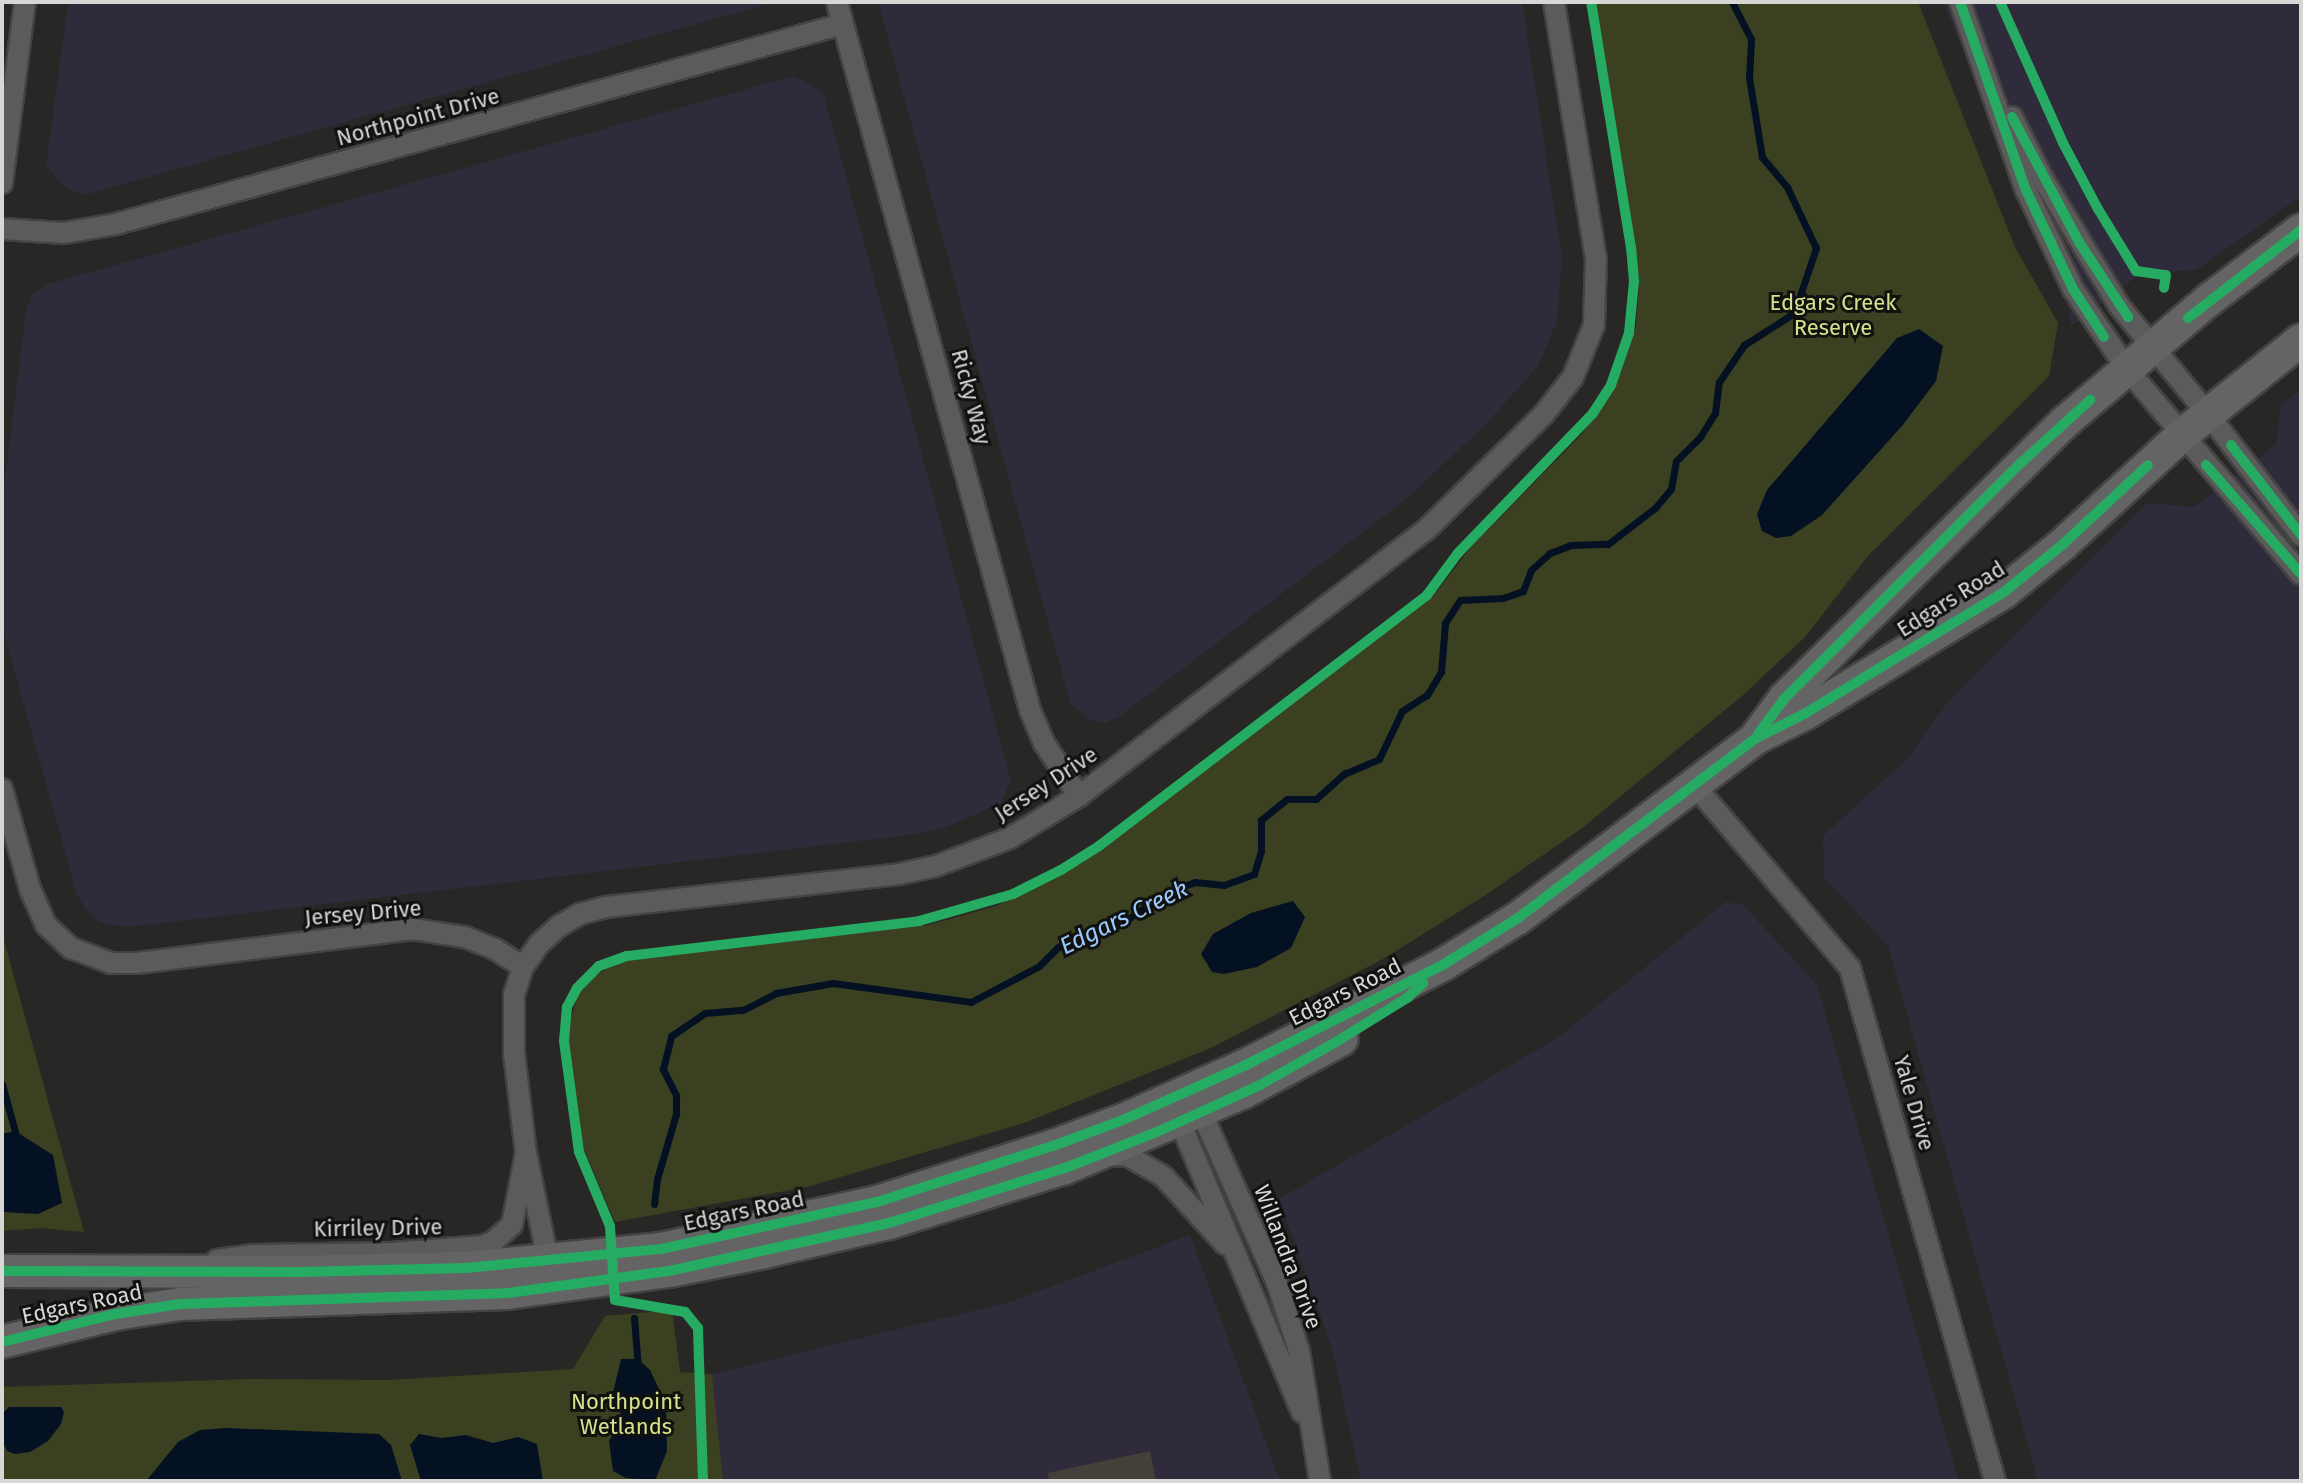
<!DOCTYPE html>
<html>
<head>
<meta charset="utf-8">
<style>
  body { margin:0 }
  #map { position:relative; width:2303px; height:1483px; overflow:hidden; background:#282726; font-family:"Fira Sans",sans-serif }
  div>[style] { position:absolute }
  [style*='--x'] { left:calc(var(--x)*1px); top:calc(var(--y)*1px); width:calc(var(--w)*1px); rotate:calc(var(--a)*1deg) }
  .industrial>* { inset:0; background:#302b3a }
  .green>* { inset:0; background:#3b4020 }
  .water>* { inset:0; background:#041123 }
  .stream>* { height:7px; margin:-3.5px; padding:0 3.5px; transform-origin:3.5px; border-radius:3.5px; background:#041123 }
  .building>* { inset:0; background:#443f38 }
  .roads { filter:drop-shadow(2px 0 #444342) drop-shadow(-2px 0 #444342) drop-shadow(0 2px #444342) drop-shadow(0 -2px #444342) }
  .minor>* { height:20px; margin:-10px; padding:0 10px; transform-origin:10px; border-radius:10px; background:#5c5b5c }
  .primary>* { height:32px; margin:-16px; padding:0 16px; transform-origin:16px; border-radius:16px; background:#656465 }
  .cycleway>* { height:10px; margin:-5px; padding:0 5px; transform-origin:5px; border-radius:5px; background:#26ab63 }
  span { translate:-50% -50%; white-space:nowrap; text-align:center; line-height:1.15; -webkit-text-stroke:6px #111110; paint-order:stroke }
  .street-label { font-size:22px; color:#d7d7d5 }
  .park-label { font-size:22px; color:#d3e38c }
  .water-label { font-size:24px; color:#99cafe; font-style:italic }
  .frame { position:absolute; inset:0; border:4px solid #d7d7d5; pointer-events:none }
</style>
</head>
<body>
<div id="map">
  <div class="industrial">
    <i style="clip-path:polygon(68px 2px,775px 2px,84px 195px,64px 187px,46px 166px)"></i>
    <i style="clip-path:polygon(878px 2px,1522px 2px,1562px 258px,1557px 321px,1538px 366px,1485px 425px,1404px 501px,1120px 716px,1105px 723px,1088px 719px,1070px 702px)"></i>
    <i style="clip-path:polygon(1943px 2px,2301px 2px,2301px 196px,2196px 270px,2140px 274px,2071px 326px,2067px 294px)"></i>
    <i style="clip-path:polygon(794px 76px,823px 92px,1011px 781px,1000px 804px,946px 827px,910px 835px,138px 926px,116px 926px,99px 921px,87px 911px,77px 895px,2px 626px,2px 503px,26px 311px,32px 295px,48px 284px)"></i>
    <i style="clip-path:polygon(2301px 390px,2301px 1481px,2038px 1481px,1888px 946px,1824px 877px,1823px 836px,1908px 758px,1948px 702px,2147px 503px,2195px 507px,2276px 444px,2281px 405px)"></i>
    <i style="clip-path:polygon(1726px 902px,1743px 905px,1817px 985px,1959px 1481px,1361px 1481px,1332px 1348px,1279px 1199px,1556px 1039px)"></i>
    <i style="clip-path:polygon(1190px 1235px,1280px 1481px,723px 1481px,712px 1374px,1010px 1302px)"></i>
  </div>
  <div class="green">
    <i style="clip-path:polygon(1596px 2px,1918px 2px,2015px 247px,2058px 323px,2049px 376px,1867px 557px,1805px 637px,1742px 696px,1581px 829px,1484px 896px,1383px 959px,1211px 1048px,1024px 1123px,807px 1187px,615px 1222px,583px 1147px,567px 1032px,578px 994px,591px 979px,610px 966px,634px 959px,928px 925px,996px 906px,1082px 863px,1438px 590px,1471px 547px,1582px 434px,1615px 387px,1622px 369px,1636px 326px,1639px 286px)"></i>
    <i style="clip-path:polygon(2px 933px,84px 1232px,41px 1228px,2px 1231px)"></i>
    <i style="clip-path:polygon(672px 1310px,680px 1372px,712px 1374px,723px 1481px,2px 1481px,2px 1387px,251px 1379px,389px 1380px,573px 1369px,605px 1316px)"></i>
  </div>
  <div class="water">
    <i style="clip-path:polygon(1919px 329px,1943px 346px,1936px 381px,1902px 426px,1822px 515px,1791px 536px,1776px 538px,1762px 531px,1757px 514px,1767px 490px,1897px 338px)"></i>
    <i style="clip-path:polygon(1293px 901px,1305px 917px,1291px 948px,1257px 967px,1224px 974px,1212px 972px,1201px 954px,1213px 934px,1251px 913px)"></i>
    <i style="clip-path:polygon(15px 1131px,53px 1155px,62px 1203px,38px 1214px,2px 1212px,2px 1134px)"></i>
    <i style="clip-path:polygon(621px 1359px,638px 1359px,650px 1370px,666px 1404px,667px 1451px,655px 1481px,626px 1478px,613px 1471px,609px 1441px,621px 1422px,620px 1408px,613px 1393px)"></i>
    <i style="clip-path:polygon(9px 1407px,61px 1407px,64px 1412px,61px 1424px,48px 1441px,30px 1452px,15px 1454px,7px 1451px,2px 1440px,3px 1413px)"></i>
    <i style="clip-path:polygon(226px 1428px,379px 1434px,391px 1445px,402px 1481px,146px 1481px,178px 1442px,200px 1430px)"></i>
    <i style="clip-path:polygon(419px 1434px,442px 1438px,466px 1435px,493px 1443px,518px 1437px,537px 1444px,543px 1481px,421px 1481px,410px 1445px)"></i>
  </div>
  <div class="stream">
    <i style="--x:2;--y:1084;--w:57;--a:74.7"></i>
    <i style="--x:654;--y:1204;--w:25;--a:-83"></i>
    <i style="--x:657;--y:1179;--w:68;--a:-73.7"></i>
    <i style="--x:676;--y:1114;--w:19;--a:-90"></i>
    <i style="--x:676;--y:1095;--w:29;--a:-117"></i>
    <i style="--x:663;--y:1069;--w:34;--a:-76"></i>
    <i style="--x:671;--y:1036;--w:41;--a:-34.1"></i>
    <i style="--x:705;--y:1013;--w:38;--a:-5"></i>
    <i style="--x:743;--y:1010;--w:37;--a:-27"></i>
    <i style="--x:776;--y:993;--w:58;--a:-10"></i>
    <i style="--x:833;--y:983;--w:139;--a:7.8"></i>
    <i style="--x:971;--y:1002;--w:77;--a:-27.9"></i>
    <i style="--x:1039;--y:966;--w:27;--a:-45"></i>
    <i style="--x:1058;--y:947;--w:67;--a:-20.1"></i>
    <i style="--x:1121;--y:924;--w:57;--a:-35.1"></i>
    <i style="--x:1168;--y:891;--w:28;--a:-18"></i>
    <i style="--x:1195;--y:882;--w:29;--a:6"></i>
    <i style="--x:1224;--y:885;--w:32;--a:-20"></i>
    <i style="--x:1254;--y:874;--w:24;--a:-73"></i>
    <i style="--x:1261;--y:851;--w:31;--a:-90"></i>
    <i style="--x:1261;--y:820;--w:33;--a:-39"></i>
    <i style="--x:1287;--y:799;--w:29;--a:0"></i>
    <i style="--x:1316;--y:799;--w:38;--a:-42"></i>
    <i style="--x:1344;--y:774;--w:38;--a:-23"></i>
    <i style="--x:1379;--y:759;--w:53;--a:-64.4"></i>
    <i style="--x:1402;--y:711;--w:30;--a:-33"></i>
    <i style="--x:1427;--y:695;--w:27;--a:-59"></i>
    <i style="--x:1441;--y:672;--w:49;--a:-85.3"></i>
    <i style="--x:1445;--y:623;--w:27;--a:-57"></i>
    <i style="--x:1460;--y:600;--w:43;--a:-2.7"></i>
    <i style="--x:1503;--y:598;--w:21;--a:-19"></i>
    <i style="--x:1523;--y:591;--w:22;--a:-69"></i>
    <i style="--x:1531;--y:570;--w:25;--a:-42"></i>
    <i style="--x:1550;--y:553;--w:22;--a:-21"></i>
    <i style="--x:1571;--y:545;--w:37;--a:-2"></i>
    <i style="--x:1608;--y:544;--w:59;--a:-37.5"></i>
    <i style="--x:1655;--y:508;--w:25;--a:-50"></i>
    <i style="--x:1671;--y:489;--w:28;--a:-80"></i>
    <i style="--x:1676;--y:461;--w:34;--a:-45"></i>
    <i style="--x:1700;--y:437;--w:28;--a:-58"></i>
    <i style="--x:1715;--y:413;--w:31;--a:-83"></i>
    <i style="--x:1719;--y:382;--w:45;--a:-56"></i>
    <i style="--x:1744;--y:345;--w:59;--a:-32.6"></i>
    <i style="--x:1794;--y:313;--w:69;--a:-71.3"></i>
    <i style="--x:1816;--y:248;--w:68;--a:-115.4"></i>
    <i style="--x:1787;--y:187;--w:39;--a:-130"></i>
    <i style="--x:1762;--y:157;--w:80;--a:-99.3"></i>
    <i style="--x:1749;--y:78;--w:39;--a:-87"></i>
    <i style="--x:1751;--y:39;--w:42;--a:-117.2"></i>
    <i style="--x:634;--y:1318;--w:50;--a:85.4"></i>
  </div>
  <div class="building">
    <i style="clip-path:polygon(1150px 1451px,1156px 1481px,1049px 1481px,1048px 1473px)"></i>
  </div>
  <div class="roads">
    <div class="minor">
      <i style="--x:837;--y:2;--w:734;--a:74.75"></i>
      <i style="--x:1030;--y:710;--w:36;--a:67"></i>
      <i style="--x:1044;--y:743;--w:64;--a:56.6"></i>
      <i style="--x:1960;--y:2;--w:199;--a:70.7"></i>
      <i style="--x:2026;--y:190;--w:110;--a:64.6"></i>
      <i style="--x:2073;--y:289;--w:97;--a:56"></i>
      <i style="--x:2127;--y:369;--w:269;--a:49.7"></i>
      <i style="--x:2012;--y:117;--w:69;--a:63.4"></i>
      <i style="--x:2043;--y:179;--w:149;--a:59"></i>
      <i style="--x:2120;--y:307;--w:139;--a:50.6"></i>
      <i style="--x:2208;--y:414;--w:153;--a:52.5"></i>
      <i style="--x:2;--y:183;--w:182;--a:-82.8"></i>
      <i style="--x:2;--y:229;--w:62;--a:3.7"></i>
      <i style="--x:64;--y:233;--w:53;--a:-9.8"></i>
      <i style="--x:116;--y:224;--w:754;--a:-15.38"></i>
      <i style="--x:1695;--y:786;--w:239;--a:49.6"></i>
      <i style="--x:1850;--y:968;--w:533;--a:74.22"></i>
      <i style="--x:2;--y:789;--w:104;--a:74.4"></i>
      <i style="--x:30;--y:889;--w:39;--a:66"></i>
      <i style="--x:46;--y:925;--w:34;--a:43"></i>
      <i style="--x:71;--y:948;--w:43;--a:20.6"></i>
      <i style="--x:111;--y:963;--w:26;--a:0"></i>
      <i style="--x:137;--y:963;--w:277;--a:-7"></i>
      <i style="--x:412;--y:929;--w:54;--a:8.6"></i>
      <i style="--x:465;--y:937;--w:32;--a:22"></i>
      <i style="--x:495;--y:949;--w:33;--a:33"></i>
      <i style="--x:523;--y:967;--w:28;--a:-55"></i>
      <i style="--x:539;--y:944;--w:27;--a:-42"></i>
      <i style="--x:559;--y:926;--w:24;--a:-30"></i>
      <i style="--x:580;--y:914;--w:27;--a:-15"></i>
      <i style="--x:606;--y:907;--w:295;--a:-6.4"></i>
      <i style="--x:899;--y:874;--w:38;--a:-12"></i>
      <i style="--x:936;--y:866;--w:79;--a:-20.7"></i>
      <i style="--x:1010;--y:838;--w:81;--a:-31.3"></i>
      <i style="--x:1079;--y:796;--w:439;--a:-37.5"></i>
      <i style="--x:1427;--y:529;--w:164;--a:-44.5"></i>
      <i style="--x:1544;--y:414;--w:47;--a:-51.9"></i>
      <i style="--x:1573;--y:377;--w:56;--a:-68"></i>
      <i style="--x:1594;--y:325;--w:66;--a:-88.3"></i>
      <i style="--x:1596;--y:259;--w:260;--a:-99.3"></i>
      <i style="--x:523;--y:967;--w:29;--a:108"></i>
      <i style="--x:514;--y:995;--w:58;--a:90"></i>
      <i style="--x:514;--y:1053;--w:101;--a:83.2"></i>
      <i style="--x:526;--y:1153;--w:109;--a:78.4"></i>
      <i style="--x:548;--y:1260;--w:9;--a:108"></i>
      <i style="--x:1196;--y:1100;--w:200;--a:66.1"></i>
      <i style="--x:1277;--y:1283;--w:71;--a:72.1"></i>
      <i style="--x:1299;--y:1351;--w:132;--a:80.8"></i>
      <i style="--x:1175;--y:1110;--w:328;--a:67.2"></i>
      <i style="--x:1105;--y:1155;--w:23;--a:2"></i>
      <i style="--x:1128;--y:1156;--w:40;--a:29.7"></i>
      <i style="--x:1163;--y:1176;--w:92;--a:47.6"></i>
      <i style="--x:217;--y:1260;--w:35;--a:-8"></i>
      <i style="--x:252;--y:1255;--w:139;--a:-0.8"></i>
      <i style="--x:391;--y:1253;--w:92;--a:-4.4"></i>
      <i style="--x:483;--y:1246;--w:12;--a:-24"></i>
      <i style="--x:494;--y:1241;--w:24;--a:-42"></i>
      <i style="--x:512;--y:1225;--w:73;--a:-79"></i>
    </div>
    <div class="primary">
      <i style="--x:1759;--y:733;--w:44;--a:-53.4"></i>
      <i style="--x:1785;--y:698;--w:395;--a:-44.6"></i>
      <i style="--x:2066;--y:421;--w:189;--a:-40.3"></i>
      <i style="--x:2210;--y:299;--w:114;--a:-37.2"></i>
      <i style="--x:2;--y:1271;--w:297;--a:0.2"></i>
      <i style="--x:299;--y:1272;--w:167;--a:-1.4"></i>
      <i style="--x:466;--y:1268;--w:196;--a:-5.6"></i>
      <i style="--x:661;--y:1249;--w:221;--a:-12.3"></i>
      <i style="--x:877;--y:1202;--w:185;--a:-17.7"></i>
      <i style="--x:1053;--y:1146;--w:75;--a:-20.4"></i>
      <i style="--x:1123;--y:1120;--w:135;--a:-24.1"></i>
      <i style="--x:1246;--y:1065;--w:222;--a:-27"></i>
      <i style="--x:1444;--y:964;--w:87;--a:-31.9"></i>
      <i style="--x:1518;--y:918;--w:298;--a:-37.1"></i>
      <i style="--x:1756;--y:738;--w:56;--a:-26.6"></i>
      <i style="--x:1806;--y:713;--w:232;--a:-31.4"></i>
      <i style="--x:2004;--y:592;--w:75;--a:-39"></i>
      <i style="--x:2062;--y:545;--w:163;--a:-42.5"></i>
      <i style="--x:2182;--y:435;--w:152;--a:-38.6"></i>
      <i style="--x:2;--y:1342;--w:116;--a:-13.9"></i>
      <i style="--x:115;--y:1314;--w:66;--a:-8.7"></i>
      <i style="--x:180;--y:1304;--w:328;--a:-1.9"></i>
      <i style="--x:508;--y:1293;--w:162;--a:-7.8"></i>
      <i style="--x:669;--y:1271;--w:98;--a:-11.2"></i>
      <i style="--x:765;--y:1252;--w:127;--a:-13.2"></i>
      <i style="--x:889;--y:1223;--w:184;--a:-17.4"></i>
      <i style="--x:1065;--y:1168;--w:194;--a:-23"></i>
      <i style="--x:1244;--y:1092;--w:111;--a:-28.4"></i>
    </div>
  </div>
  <div class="cycleway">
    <i style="--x:1960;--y:2;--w:199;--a:70.7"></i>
    <i style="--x:2026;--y:190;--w:110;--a:64.6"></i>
    <i style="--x:2073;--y:289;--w:57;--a:57.1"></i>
    <i style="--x:2000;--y:2;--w:154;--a:65.9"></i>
    <i style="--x:2063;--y:143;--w:75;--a:62.1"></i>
    <i style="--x:2098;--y:209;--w:73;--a:58.5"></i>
    <i style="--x:2136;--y:271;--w:30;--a:8"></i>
    <i style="--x:2166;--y:275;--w:13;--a:99"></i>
    <i style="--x:2012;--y:117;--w:142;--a:61.8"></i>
    <i style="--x:2079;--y:242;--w:90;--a:56.8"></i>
    <i style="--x:2188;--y:318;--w:143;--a:-37.9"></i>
    <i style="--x:2231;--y:445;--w:114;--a:52.1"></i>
    <i style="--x:2206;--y:465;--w:145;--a:48.9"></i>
    <i style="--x:1758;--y:734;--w:45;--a:-53.1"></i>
    <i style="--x:1785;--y:698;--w:336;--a:-44.9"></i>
    <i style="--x:2023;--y:461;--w:91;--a:-42.3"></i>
    <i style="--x:2;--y:1271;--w:297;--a:0.2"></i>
    <i style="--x:299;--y:1272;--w:167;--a:-1.4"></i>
    <i style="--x:466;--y:1268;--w:196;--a:-5.6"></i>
    <i style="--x:661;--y:1249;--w:221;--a:-12.3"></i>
    <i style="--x:877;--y:1202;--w:185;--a:-17.7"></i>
    <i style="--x:1053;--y:1146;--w:75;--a:-20.4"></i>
    <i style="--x:1123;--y:1120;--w:135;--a:-24.1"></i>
    <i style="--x:1246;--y:1065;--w:222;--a:-27"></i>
    <i style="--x:1444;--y:964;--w:87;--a:-31.9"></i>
    <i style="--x:1518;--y:918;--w:298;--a:-37.1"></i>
    <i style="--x:1756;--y:738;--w:56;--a:-26.6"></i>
    <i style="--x:1806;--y:713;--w:232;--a:-31.4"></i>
    <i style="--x:2004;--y:592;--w:75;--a:-39"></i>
    <i style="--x:2062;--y:545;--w:117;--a:-42.9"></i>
    <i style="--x:2;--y:1342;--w:116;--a:-13.9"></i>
    <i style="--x:115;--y:1314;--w:66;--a:-8.7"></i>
    <i style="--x:180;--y:1304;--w:328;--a:-1.9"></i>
    <i style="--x:508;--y:1293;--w:162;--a:-7.8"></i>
    <i style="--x:669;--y:1271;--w:225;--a:-12.3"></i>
    <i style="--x:889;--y:1223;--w:184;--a:-17.4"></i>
    <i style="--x:1065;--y:1168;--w:99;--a:-21.4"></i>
    <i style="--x:1157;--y:1132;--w:113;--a:-24.5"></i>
    <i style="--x:1260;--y:1085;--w:87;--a:-29.5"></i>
    <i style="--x:1336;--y:1042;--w:84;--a:-31.8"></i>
    <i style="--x:1407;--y:998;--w:22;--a:-43"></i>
    <i style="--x:703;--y:1481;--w:153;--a:-91.9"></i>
    <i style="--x:698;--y:1328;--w:21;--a:-129"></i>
    <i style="--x:685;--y:1312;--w:71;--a:-170.3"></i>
    <i style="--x:615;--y:1300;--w:74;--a:-93.9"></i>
    <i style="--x:610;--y:1226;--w:80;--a:-112.7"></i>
    <i style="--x:579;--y:1152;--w:112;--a:-97.7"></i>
    <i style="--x:564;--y:1041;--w:34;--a:-85"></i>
    <i style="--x:567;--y:1007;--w:21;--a:-62"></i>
    <i style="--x:577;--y:988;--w:31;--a:-45"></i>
    <i style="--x:599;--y:966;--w:30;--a:-20"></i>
    <i style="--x:627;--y:956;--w:294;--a:-6.8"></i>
    <i style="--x:919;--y:921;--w:98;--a:-16"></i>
    <i style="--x:1013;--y:894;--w:54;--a:-26.6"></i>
    <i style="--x:1061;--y:870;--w:45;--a:-32.3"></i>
    <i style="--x:1099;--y:846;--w:413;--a:-37.4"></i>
    <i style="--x:1427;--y:595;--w:52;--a:-53.6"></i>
    <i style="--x:1458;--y:553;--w:194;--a:-46"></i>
    <i style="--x:1593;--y:413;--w:33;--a:-57"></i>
    <i style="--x:1611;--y:385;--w:55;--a:-70.9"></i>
    <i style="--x:1629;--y:333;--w:52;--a:-84.5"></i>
    <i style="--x:1634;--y:281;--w:33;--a:-95"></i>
    <i style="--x:1631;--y:248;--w:249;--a:-99.2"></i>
  </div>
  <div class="street-label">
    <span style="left:418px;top:117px;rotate:-15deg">Northpoint Drive</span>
    <span style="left:971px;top:397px;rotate:75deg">Ricky Way</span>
    <span style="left:1951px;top:599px;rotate:-32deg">Edgars Road</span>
    <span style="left:1046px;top:784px;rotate:-33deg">Jersey Drive</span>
    <span style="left:363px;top:913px;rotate:-5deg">Jersey Drive</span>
    <span style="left:1345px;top:992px;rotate:-27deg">Edgars Road</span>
    <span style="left:1914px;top:1103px;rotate:74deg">Yale Drive</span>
    <span style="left:744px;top:1211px;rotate:-12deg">Edgars Road</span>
    <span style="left:378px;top:1228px;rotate:-1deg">Kirriley Drive</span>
    <span style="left:1288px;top:1257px;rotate:69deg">Willandra Drive</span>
    <span style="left:82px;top:1304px;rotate:-12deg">Edgars Road</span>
  </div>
  <div class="park-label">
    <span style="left:1833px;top:315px">Edgars Creek<br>Reserve</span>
    <span style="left:626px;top:1414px">Northpoint<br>Wetlands</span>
  </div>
  <div class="water-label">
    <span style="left:1124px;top:918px;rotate:-26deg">Edgars Creek</span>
  </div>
  <div class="frame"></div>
</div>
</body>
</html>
